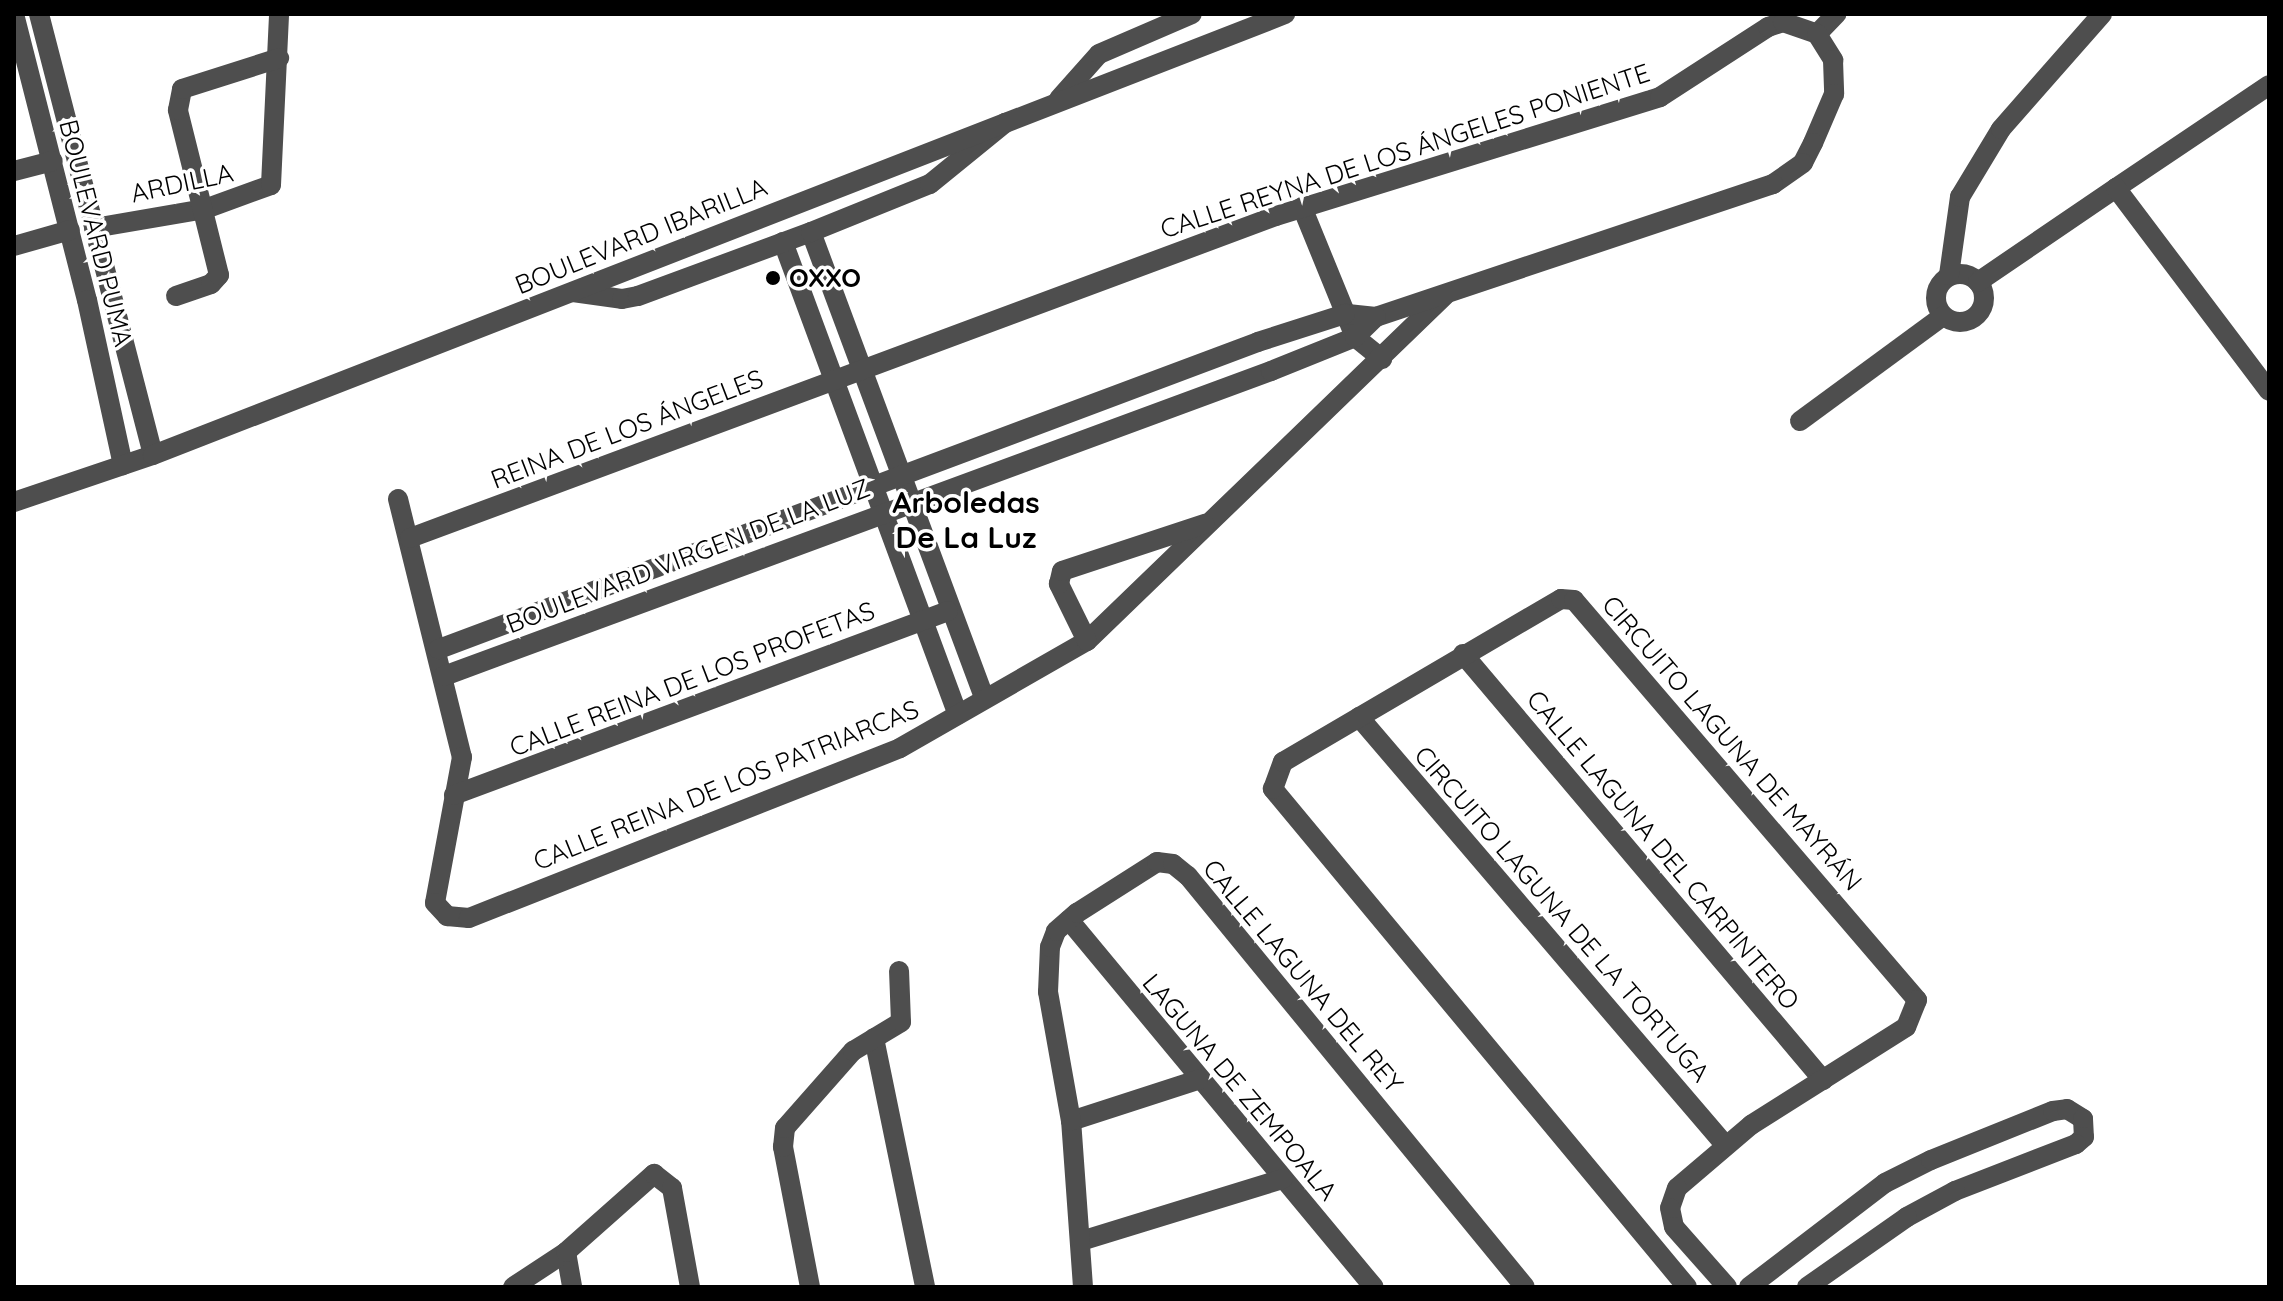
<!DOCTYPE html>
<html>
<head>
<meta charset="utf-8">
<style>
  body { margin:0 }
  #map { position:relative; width:2283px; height:1301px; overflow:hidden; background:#fff; font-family:Quicksand,sans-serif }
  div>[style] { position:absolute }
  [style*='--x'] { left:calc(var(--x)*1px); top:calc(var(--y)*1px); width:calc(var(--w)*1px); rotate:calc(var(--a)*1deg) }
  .minor>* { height:20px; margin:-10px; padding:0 10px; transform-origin:10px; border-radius:10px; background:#4e4e4e }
  .minor>.ring { margin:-10px; padding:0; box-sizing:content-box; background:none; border:20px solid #4e4e4e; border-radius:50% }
  .dots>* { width:22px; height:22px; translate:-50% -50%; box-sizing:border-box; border:4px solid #fff; border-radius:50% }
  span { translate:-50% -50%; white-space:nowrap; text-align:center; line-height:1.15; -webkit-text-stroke:7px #fff; paint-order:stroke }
  .street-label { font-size:26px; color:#000 }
  .poi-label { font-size:26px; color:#000; font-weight:700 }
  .left { translate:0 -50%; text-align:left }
  .quarter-label { font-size:30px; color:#000; font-weight:700 }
  .frame { position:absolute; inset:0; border:16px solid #000; pointer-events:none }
</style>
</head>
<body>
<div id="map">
  <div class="minor">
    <i style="--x:14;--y:14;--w:295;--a:75.7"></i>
    <i style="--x:87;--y:300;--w:169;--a:77.7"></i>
    <i style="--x:39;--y:14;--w:455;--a:75.5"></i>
    <i style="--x:1817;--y:34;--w:28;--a:-46"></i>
    <i style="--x:1059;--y:99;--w:60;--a:-48.4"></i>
    <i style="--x:1099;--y:54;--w:101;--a:-23.3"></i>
    <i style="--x:14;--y:171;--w:40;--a:-14.4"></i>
    <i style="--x:2116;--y:188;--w:184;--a:-33.9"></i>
    <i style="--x:1302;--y:207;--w:140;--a:67.8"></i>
    <i style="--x:1355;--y:337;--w:35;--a:39"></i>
    <i style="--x:94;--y:228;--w:113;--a:-9.7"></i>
    <i style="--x:205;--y:209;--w:70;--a:-20"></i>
    <i style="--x:271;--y:185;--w:171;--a:-87.3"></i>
    <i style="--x:811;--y:232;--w:498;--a:69.6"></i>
    <i style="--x:783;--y:242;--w:504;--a:69.7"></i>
    <i style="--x:14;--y:246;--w:58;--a:-15.9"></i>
    <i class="ring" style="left:1936px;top:274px;width:28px;height:28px"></i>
    <i style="--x:1949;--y:275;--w:79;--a:-82"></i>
    <i style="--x:1960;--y:197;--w:79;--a:-58.9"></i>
    <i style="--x:2001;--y:129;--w:153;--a:-48.7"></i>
    <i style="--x:1978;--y:282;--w:167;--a:-34.3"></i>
    <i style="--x:2116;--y:188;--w:254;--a:53"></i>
    <i style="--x:573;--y:292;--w:49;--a:8.1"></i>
    <i style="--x:622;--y:299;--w:16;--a:-11"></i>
    <i style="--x:638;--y:296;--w:184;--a:-20.3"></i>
    <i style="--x:811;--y:232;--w:128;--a:-22"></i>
    <i style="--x:930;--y:184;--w:97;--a:-39.1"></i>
    <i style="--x:176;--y:296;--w:37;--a:-19"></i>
    <i style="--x:211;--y:284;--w:12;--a:-48"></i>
    <i style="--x:219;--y:275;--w:170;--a:-104"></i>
    <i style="--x:178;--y:110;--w:21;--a:-79"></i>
    <i style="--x:182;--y:89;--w:102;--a:-17.7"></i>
    <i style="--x:1800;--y:421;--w:177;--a:-36.3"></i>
    <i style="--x:398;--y:499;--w:266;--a:76.1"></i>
    <i style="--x:462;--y:757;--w:148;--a:100.5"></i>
    <i style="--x:435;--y:903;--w:18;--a:47"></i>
    <i style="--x:447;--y:916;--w:22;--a:5"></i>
    <i style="--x:469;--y:918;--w:463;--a:-21.5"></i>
    <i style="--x:900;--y:748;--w:215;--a:-29.8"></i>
    <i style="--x:1087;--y:641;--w:498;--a:-44"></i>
    <i style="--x:14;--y:502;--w:147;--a:-18.7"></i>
    <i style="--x:153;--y:455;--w:1215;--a:-21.28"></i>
    <i style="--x:410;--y:538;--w:924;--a:-20.4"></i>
    <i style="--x:1276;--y:216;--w:402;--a:-17.2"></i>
    <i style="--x:1660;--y:97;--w:129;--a:-32.9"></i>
    <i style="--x:1768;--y:27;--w:16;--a:-18"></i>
    <i style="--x:1783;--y:22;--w:36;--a:19"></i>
    <i style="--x:1817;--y:34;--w:31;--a:58"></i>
    <i style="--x:1833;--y:60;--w:34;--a:88"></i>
    <i style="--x:1834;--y:94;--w:53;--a:113.2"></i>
    <i style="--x:1813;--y:143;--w:22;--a:117"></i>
    <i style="--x:1803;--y:163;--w:37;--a:145"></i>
    <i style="--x:1773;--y:184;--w:419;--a:161.5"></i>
    <i style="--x:1376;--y:317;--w:31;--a:-174"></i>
    <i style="--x:1345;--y:314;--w:91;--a:162.2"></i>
    <i style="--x:1258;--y:342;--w:875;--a:159.45"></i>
    <i style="--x:1087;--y:641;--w:64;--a:-116.2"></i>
    <i style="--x:1059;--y:584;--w:13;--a:-77"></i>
    <i style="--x:1062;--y:571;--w:150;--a:-18.3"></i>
    <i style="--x:1463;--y:654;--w:558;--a:49.8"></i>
    <i style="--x:444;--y:676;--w:881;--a:-20.24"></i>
    <i style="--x:1271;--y:371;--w:91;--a:-22"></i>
    <i style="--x:1355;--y:337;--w:29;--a:-44"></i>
    <i style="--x:1359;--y:717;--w:563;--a:49.46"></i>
    <i style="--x:454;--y:795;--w:527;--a:-20.43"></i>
    <i style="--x:1069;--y:920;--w:477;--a:50.3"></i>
    <i style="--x:874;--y:1038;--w:254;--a:78.4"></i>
    <i style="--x:1071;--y:1121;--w:133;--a:-18"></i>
    <i style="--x:1081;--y:1241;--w:211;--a:-17.1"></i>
    <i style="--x:566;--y:1252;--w:36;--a:80"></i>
    <i style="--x:513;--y:1287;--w:64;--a:-33.4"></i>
    <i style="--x:566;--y:1252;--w:118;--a:-41.6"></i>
    <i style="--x:654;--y:1174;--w:23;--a:38"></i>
    <i style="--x:672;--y:1188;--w:101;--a:79.7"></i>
    <i style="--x:810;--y:1287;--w:143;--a:-100.9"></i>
    <i style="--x:783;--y:1147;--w:19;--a:-84"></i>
    <i style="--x:785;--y:1128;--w:103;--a:-48.6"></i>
    <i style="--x:853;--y:1051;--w:56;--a:-31.1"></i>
    <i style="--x:901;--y:1022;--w:51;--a:-92.2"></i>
    <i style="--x:1083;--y:1287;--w:166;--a:-94.1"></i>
    <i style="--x:1071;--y:1121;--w:131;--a:-100.1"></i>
    <i style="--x:1048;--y:992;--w:45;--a:-87.5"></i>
    <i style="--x:1050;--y:947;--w:17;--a:-69"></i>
    <i style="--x:1056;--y:931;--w:28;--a:-41"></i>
    <i style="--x:1077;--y:913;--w:95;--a:-32.5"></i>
    <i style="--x:1157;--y:862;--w:16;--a:7"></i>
    <i style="--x:1173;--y:864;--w:19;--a:39"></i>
    <i style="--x:1188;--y:876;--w:531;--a:50.65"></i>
    <i style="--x:1687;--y:1287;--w:648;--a:-129.74"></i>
    <i style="--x:1273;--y:789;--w:29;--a:-70"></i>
    <i style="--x:1283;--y:762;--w:322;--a:-30.4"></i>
    <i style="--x:1561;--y:599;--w:13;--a:4"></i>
    <i style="--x:1574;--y:600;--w:527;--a:49.39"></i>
    <i style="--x:1917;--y:1000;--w:29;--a:112"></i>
    <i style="--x:1906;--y:1027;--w:183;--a:147.7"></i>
    <i style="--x:1751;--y:1125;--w:97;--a:139.6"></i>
    <i style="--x:1677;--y:1188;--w:21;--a:109"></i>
    <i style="--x:1670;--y:1208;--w:19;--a:78"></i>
    <i style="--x:1674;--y:1227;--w:80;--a:48.5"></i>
    <i style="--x:1749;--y:1287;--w:171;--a:-37.4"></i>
    <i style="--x:1885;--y:1183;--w:51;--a:-26.6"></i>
    <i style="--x:1931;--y:1160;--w:131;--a:-21.9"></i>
    <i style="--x:2053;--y:1111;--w:14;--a:-8"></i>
    <i style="--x:2067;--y:1109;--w:19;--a:32"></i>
    <i style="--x:2083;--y:1119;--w:18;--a:87"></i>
    <i style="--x:2084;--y:1137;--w:11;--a:139"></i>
    <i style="--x:2076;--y:1144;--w:130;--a:158.8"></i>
    <i style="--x:1955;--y:1191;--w:55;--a:151.6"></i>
    <i style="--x:1907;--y:1217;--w:122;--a:145"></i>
  </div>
  <div class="dots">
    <i style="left:773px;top:278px;background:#000"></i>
  </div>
  <div class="street-label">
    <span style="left:1405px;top:151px;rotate:-18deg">CALLE REYNA DE LOS ÁNGELES PONIENTE</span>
    <span style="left:182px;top:183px;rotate:-12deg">ARDILLA</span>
    <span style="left:96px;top:233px;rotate:76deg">BOULEVARD PUMA</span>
    <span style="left:641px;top:236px;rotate:-22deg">BOULEVARD IBARILLA</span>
    <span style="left:627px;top:429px;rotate:-21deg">REINA DE LOS ÁNGELES</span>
    <span style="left:688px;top:556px;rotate:-21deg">BOULEVARD VIRGEN DE LA LUZ</span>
    <span style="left:692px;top:679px;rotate:-21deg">CALLE REINA DE LOS PROFETAS</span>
    <span style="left:1732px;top:743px;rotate:49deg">CIRCUITO LAGUNA DE MAYRÁN</span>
    <span style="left:726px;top:785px;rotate:-22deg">CALLE REINA DE LOS PATRIARCAS</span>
    <span style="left:1663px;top:850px;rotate:50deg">CALLE LAGUNA DEL CARPINTERO</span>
    <span style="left:1562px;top:914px;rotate:49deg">CIRCUITO LAGUNA DE LA TORTUGA</span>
    <span style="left:1303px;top:976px;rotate:50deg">CALLE LAGUNA DEL REY</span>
    <span style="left:1240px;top:1087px;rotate:50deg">LAGUNA DE ZEMPOALA</span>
  </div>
  <div class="poi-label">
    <span class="left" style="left:789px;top:278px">OXXO</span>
  </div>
  <div class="quarter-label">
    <span style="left:966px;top:519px">Arboledas<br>De La Luz</span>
  </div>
  <div class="frame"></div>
</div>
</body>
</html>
